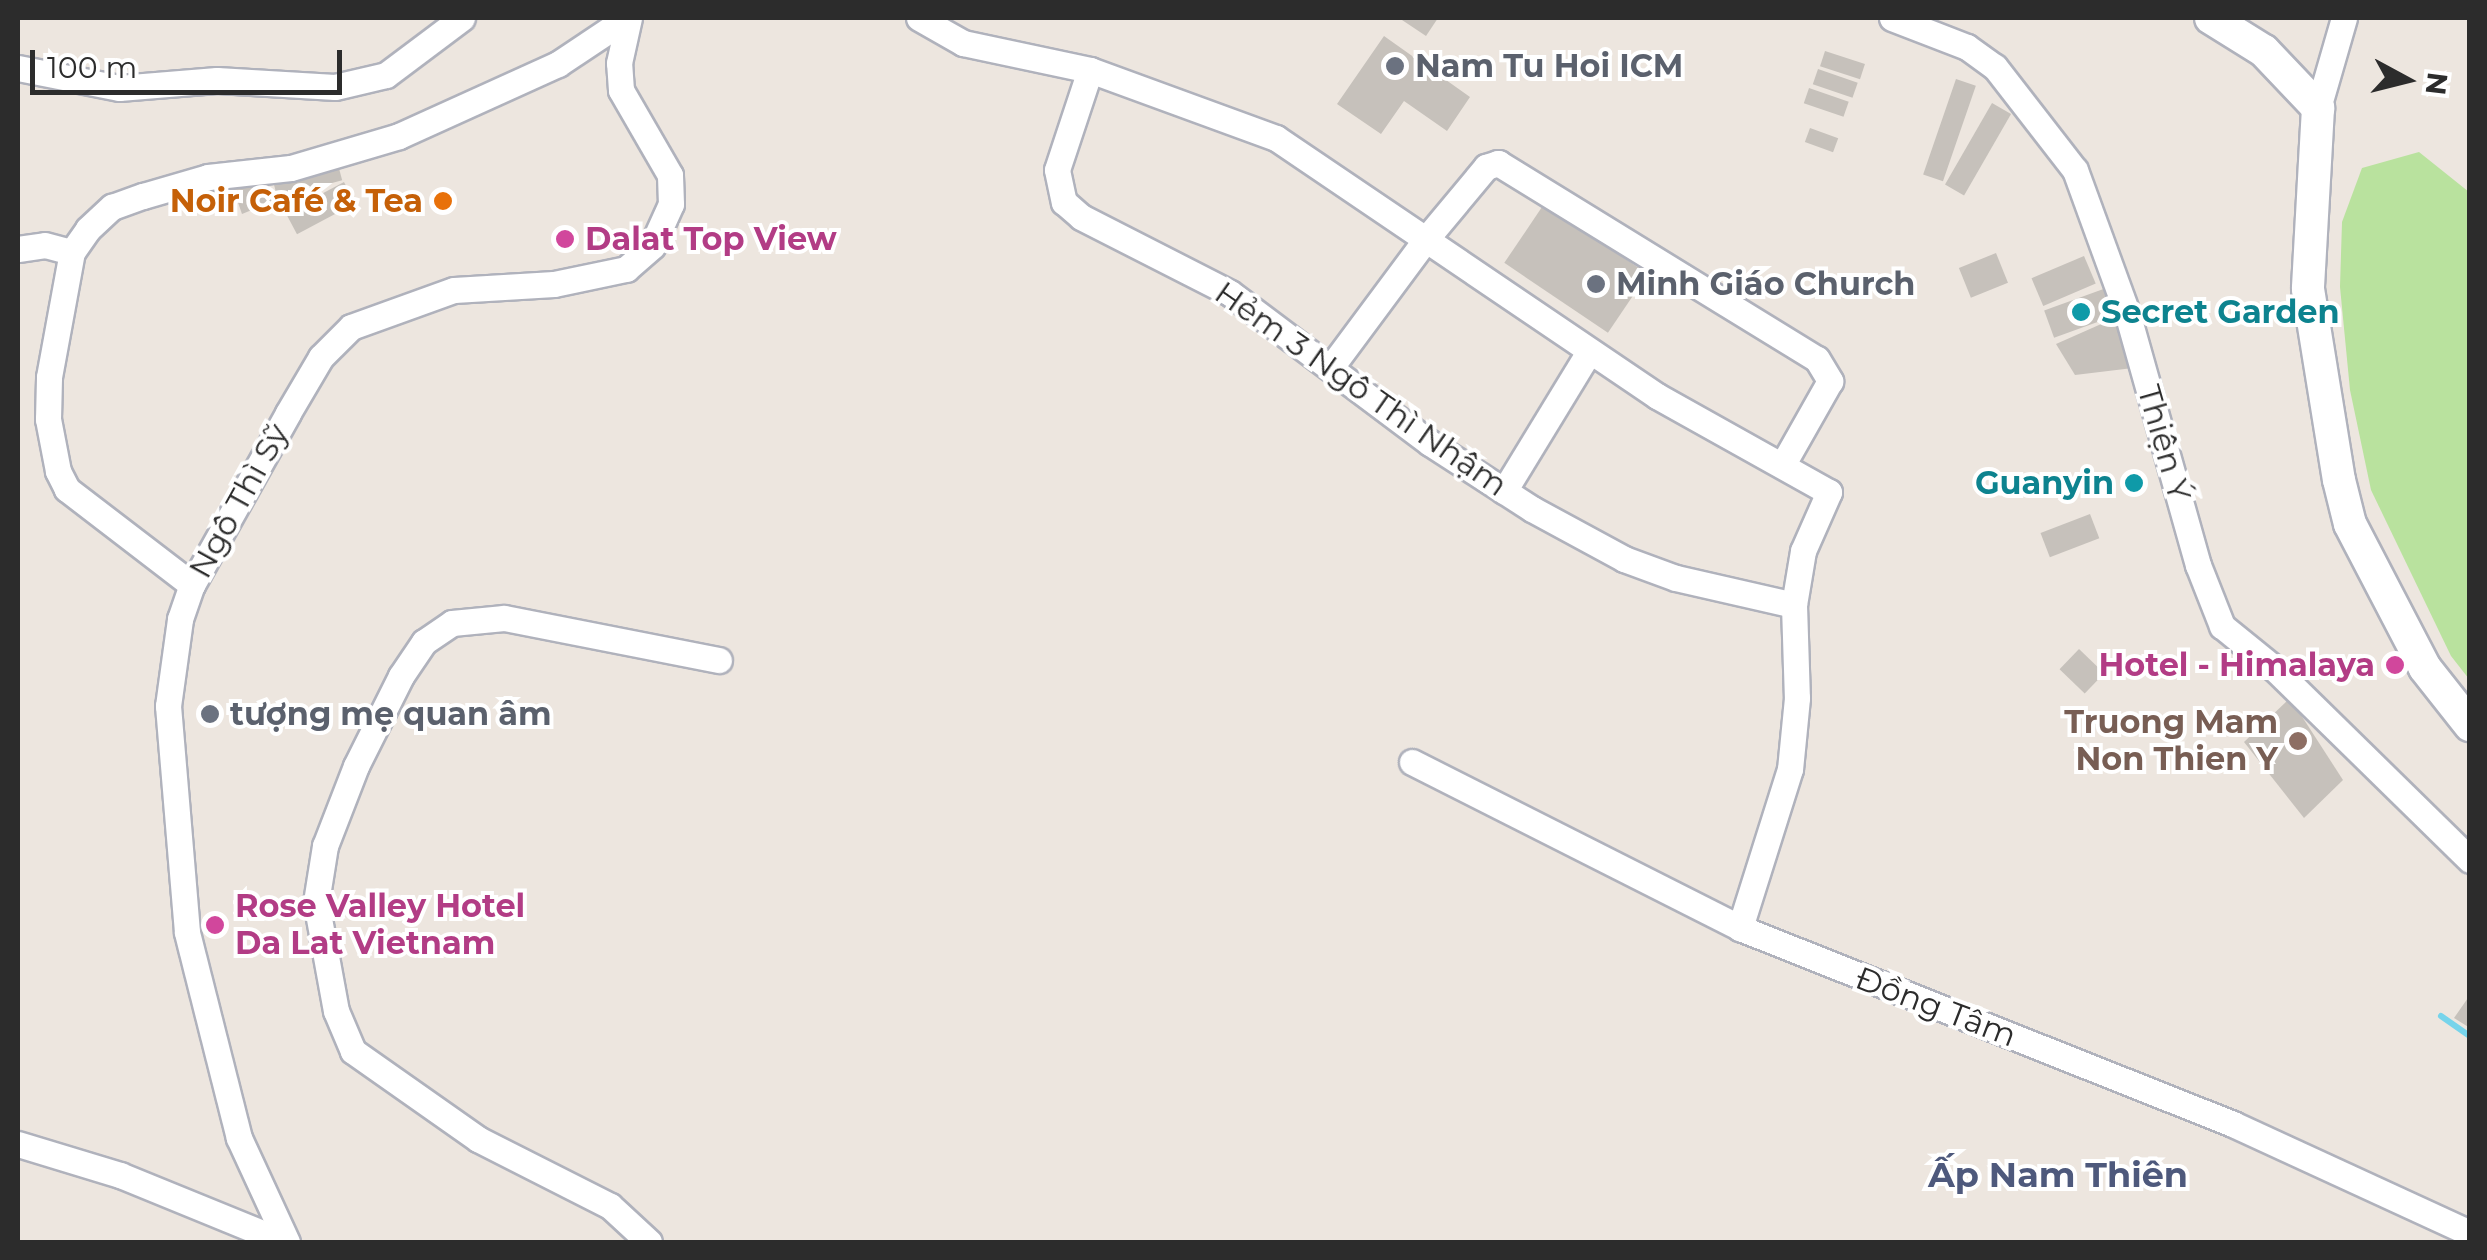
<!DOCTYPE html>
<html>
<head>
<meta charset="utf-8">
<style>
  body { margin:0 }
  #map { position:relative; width:2487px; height:1260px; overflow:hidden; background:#ede6df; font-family:Montserrat,sans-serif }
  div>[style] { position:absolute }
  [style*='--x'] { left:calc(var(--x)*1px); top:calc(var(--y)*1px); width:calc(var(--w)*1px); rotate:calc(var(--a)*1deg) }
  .green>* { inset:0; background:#b9e29e }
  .stream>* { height:6px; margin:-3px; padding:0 3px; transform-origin:3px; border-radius:3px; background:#77d4eb }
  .building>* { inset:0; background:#c6c1bb; transform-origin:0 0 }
  .roads { filter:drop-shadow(2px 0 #b0b2bc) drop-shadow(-2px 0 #b0b2bc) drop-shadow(0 2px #b0b2bc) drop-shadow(0 -2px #b0b2bc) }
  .street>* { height:25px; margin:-12.5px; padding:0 12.5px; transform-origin:12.5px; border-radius:12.5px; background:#fff }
  .secondary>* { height:32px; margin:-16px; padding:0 16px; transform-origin:16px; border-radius:16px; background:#fff }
  .dots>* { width:28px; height:28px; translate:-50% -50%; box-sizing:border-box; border:5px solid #fff; border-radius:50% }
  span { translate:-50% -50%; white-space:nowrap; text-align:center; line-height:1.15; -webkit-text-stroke:8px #fff; paint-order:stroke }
  .worship-label { font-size:32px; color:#5b616d; font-weight:700 }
  .left { translate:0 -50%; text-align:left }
  .food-label { font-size:32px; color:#c56008; font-weight:700 }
  .right { translate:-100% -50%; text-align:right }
  .hotel-label { font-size:32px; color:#b23c85; font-weight:700 }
  .culture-label { font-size:32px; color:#0d838f; font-weight:700 }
  .street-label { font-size:32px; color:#2c2c2c }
  .education-label { font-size:32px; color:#785e54; font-weight:700 }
  .neighbourhood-label { font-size:35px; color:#4e597c; font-weight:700 }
  .frame { position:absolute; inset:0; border:20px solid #2c2c2c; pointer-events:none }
  .north { position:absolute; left:2357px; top:30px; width:100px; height:100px; -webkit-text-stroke:8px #fff; paint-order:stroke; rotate:97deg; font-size:28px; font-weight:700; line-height:40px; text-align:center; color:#2c2c2c }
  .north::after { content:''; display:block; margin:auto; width:35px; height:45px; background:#2c2c2c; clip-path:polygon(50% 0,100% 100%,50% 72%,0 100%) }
  .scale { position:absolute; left:30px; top:50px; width:312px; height:45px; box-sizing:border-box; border:5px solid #2c2c2c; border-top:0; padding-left:12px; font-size:30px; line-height:35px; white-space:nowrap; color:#2c2c2c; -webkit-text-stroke:8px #fff; paint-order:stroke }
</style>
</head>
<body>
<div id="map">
  <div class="green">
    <i style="clip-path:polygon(2419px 152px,2469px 192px,2469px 679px,2451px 656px,2371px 490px,2350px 390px,2340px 287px,2342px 222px,2362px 168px)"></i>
  </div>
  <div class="stream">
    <i style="--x:2441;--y:1016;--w:35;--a:35"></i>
  </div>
  <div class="building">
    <i style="clip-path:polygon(1399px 18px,1438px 18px,1426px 36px)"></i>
    <i style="clip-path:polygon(1384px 36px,1470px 97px,1447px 131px,1404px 101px,1381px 134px,1337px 104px)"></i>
    <i style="left:1825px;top:51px;width:42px;height:16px;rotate:18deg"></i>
    <i style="left:1818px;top:69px;width:42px;height:16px;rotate:19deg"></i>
    <i style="left:1956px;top:79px;width:21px;height:101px;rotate:19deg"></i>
    <i style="left:1809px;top:88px;width:42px;height:16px;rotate:19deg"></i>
    <i style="left:1992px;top:103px;width:22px;height:94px;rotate:30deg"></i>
    <i style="left:1810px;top:128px;width:30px;height:15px;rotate:20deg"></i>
    <i style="left:337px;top:161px;width:20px;height:67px;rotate:75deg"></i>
    <i style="clip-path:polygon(267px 178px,273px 201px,242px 214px,232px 185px)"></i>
    <i style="left:344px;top:182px;width:24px;height:66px;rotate:62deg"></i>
    <i style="left:1544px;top:204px;width:125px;height:71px;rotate:34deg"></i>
    <i style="left:1996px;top:253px;width:32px;height:40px;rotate:68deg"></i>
    <i style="left:2084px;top:256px;width:30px;height:57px;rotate:67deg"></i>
    <i style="left:2109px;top:287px;width:29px;height:69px;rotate:70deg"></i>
    <i style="clip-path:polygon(2117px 317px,2133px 368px,2075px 375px,2056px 344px)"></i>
    <i style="left:2090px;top:514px;width:26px;height:53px;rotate:69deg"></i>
    <i style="left:2079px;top:649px;width:35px;height:28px;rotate:44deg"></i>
    <i style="clip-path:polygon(2290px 698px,2343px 780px,2304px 818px,2244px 742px)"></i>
    <i style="clip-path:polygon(2470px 995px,2470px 1028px,2454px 1018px)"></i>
  </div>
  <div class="roads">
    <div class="street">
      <i style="--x:919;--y:18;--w:51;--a:29.6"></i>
      <i style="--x:963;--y:43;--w:130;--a:12"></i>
      <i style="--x:1090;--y:70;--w:198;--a:20.1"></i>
      <i style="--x:1276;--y:138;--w:460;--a:34.1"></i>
      <i style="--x:1657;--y:396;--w:197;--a:29.2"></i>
      <i style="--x:1829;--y:492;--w:64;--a:113.8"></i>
      <i style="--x:1803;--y:551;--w:55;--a:99.5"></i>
      <i style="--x:1794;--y:605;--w:93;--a:88.2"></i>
      <i style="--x:1797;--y:698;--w:71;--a:95.6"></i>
      <i style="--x:1790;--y:769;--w:167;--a:107.5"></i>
      <i style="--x:1892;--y:18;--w:80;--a:21.1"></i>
      <i style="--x:1967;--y:47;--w:34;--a:36"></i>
      <i style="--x:1995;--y:67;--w:130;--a:52.2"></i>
      <i style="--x:2075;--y:170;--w:155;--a:70"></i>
      <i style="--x:2128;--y:316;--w:259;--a:74.3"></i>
      <i style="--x:2198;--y:565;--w:66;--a:68.5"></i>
      <i style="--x:2222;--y:626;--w:68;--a:39.1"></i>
      <i style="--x:2275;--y:669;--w:273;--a:44.4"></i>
      <i style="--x:18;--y:68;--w:103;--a:11.2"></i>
      <i style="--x:119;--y:88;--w:98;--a:-4.7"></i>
      <i style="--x:217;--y:80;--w:118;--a:3.4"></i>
      <i style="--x:335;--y:87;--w:52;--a:-13.2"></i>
      <i style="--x:386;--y:75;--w:95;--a:-36.9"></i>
      <i style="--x:1090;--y:70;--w:105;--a:108.3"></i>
      <i style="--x:1057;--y:170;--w:33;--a:78"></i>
      <i style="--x:1064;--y:202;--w:23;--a:41"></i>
      <i style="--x:1081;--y:217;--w:167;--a:27"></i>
      <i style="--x:1230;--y:293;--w:250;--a:36.9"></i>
      <i style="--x:1430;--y:443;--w:121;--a:32.9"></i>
      <i style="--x:1532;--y:509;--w:105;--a:28.5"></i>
      <i style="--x:1624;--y:559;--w:55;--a:20.1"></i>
      <i style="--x:1676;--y:578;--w:121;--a:12.9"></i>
      <i style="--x:2318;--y:108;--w:94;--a:-73.9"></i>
      <i style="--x:18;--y:249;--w:27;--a:-8"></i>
      <i style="--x:45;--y:245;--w:28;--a:15"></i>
      <i style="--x:1331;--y:367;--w:159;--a:-53.4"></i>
      <i style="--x:1426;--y:239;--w:94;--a:-50.2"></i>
      <i style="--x:1486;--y:167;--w:13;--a:-18"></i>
      <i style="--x:1498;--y:163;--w:374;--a:31.6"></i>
      <i style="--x:1817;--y:359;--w:26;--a:59"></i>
      <i style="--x:1830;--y:381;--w:95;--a:119.5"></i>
      <i style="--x:1504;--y:491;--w:163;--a:-58.6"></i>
      <i style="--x:192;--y:585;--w:158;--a:-142.5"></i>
      <i style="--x:67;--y:489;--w:20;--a:-117"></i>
      <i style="--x:58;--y:471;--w:53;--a:-100.9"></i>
      <i style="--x:48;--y:419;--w:42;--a:-88.6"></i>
      <i style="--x:49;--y:377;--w:127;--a:-79.6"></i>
      <i style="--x:72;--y:252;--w:28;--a:-55"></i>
      <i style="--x:88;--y:229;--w:33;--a:-43"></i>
      <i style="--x:112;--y:207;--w:33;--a:-20"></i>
      <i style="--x:143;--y:196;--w:68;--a:-16.3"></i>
      <i style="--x:208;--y:177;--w:83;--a:-6.2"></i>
      <i style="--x:291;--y:168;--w:113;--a:-16.5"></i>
      <i style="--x:399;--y:136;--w:175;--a:-24.4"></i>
      <i style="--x:558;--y:64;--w:83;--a:-33.7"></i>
      <i style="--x:1412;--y:762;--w:368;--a:26.8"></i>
      <i style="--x:1740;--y:928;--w:531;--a:21.68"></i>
      <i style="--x:2233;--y:1124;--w:261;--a:24.7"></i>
      <i style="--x:18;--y:1144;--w:107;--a:16.9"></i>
      <i style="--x:120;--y:1175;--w:177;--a:22.2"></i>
      <i style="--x:287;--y:1242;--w:115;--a:-114.8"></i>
      <i style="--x:239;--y:1138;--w:212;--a:-104.2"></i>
      <i style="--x:187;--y:932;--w:227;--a:-94.8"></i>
      <i style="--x:168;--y:706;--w:88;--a:-82.1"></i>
      <i style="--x:180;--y:619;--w:36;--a:-71"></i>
      <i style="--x:192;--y:585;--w:197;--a:-60.8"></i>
      <i style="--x:288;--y:413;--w:65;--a:-59.5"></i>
      <i style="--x:321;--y:357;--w:42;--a:-45"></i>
      <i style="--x:351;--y:327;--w:109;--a:-19.8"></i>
      <i style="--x:454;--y:290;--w:100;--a:-3.4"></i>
      <i style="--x:554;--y:284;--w:74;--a:-11.8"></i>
      <i style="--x:626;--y:269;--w:35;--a:-41"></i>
      <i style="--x:652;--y:246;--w:46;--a:-65.7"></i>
      <i style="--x:671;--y:204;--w:29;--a:-92"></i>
      <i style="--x:670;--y:175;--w:98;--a:-120"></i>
      <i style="--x:621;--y:90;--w:27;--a:-94"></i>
      <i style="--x:619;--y:63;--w:46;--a:-77.5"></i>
      <i style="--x:649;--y:1242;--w:53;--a:-137.3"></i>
      <i style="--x:610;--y:1206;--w:148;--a:-153.1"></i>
      <i style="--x:478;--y:1139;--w:153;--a:-144.9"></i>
      <i style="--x:353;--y:1051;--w:43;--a:-113"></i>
      <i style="--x:336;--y:1011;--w:111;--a:-100.4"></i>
      <i style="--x:316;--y:902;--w:57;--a:-80.9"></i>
      <i style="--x:325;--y:846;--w:86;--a:-68.8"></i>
      <i style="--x:356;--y:766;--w:101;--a:-63.4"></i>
      <i style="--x:401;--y:676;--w:41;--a:-55.9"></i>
      <i style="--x:424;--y:642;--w:34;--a:-34"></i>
      <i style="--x:452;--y:623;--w:52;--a:-5.5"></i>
      <i style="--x:504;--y:618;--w:219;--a:11.1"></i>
    </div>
    <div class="secondary">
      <i style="--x:2211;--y:18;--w:62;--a:31.9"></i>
      <i style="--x:2264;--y:51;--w:79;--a:46.5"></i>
      <i style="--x:2318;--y:108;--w:181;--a:93.2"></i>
      <i style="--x:2308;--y:289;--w:193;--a:80.8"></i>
      <i style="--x:2339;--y:480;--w:45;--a:76"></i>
      <i style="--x:2350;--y:524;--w:162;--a:62.5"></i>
      <i style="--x:2425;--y:668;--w:73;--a:51.7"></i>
    </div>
  </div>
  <div class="dots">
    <i style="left:1395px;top:66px;background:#6b7280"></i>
    <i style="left:443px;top:201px;background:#e8710a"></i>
    <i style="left:565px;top:239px;background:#d1479c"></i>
    <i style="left:1596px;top:284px;background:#6b7280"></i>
    <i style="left:2081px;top:312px;background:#0f9aa8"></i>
    <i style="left:2134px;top:483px;background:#0f9aa8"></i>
    <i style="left:2395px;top:665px;background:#d1479c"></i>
    <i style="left:210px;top:714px;background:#6b7280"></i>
    <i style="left:2298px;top:741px;background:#8d6e63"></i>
    <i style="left:215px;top:925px;background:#d1479c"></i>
  </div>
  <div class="worship-label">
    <span class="left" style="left:1415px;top:66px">Nam Tu Hoi ICM</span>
    <span class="left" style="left:1616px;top:284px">Minh Giáo Church</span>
    <span class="left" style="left:230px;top:714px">tượng mẹ quan âm</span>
  </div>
  <div class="food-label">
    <span class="right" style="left:423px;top:201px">Noir Café &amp; Tea</span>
  </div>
  <div class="hotel-label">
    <span class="left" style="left:585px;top:239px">Dalat Top View</span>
    <span class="right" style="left:2375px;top:665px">Hotel - Himalaya</span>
    <span class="left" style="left:235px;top:925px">Rose Valley Hotel<br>Da Lat Vietnam</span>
  </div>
  <div class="culture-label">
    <span class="left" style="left:2101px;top:312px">Secret Garden</span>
    <span class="right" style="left:2114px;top:483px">Guanyin</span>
  </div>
  <div class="street-label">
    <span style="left:1361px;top:389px;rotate:35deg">Hẻm 3 Ngô Thì Nhậm</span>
    <span style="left:2164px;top:443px;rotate:74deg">Thiện Ý</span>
    <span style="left:239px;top:501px;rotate:-61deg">Ngô Thì Sỹ</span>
    <span style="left:1936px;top:1007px;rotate:21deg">Đồng Tâm</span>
  </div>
  <div class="education-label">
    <span class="right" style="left:2278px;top:741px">Truong Mam<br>Non Thien Y</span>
  </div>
  <div class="neighbourhood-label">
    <span style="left:2058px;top:1175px">Ấp Nam Thiên</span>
  </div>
  <div class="frame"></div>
  <div class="north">N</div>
  <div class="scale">100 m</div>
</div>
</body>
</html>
